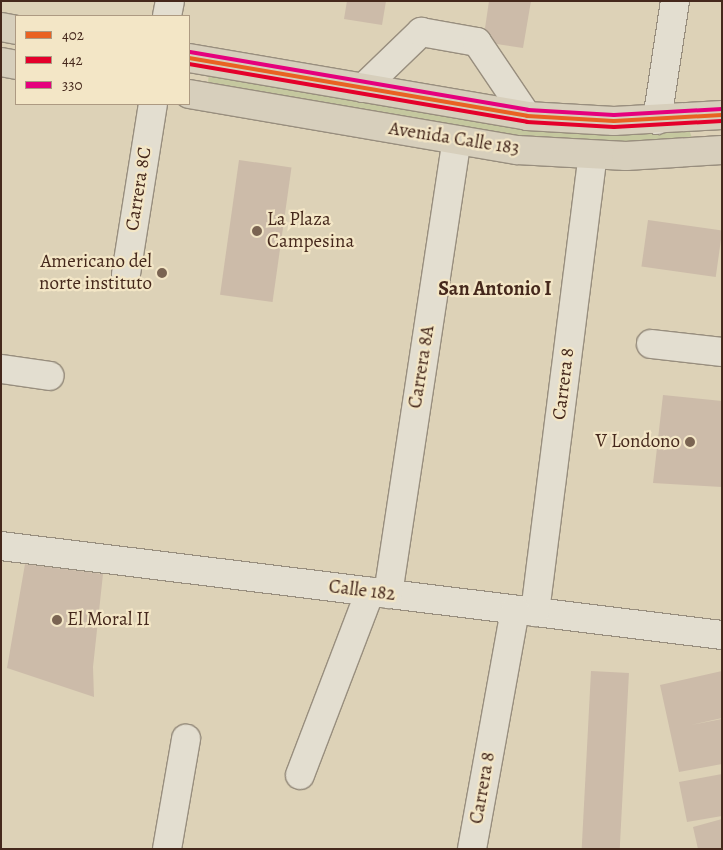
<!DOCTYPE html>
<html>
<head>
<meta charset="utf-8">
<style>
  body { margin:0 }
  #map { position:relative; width:723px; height:850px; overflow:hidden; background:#ddd2b7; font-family:Alegreya,serif }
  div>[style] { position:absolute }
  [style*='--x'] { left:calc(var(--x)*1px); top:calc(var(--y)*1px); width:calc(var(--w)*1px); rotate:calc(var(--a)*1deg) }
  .green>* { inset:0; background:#c5c89f }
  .building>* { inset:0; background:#ccbba9; transform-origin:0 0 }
  .roads { filter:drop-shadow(1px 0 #988e7e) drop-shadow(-1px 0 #988e7e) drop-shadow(0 1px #988e7e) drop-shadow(0 -1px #988e7e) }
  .minor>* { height:28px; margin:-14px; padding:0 14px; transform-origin:14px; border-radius:14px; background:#e3ded0 }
  .major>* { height:28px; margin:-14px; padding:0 14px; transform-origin:14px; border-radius:14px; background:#d7cfbc }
  .bus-1>* { height:4px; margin:-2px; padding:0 2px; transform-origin:2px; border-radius:2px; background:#e96222 }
  .bus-2>* { height:4px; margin:-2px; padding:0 2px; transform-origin:2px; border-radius:2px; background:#e4002b }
  .bus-3>* { height:4px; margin:-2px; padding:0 2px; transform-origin:2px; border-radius:2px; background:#e5007d }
  .dots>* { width:14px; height:14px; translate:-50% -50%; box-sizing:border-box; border:2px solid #f3e6c6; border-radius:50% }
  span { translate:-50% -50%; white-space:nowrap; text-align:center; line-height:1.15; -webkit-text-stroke:4.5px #f3e6c6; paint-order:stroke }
  .street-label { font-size:19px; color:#45281c }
  .poi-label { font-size:19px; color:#45281c }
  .left { translate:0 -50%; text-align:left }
  .right { translate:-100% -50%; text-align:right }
  .neighbourhood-label { font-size:20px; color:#45281c; font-weight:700 }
  .frame { position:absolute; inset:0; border:2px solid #45281c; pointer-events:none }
  .legend { position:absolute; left:15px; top:15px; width:175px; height:90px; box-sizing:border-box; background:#f3e6c6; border:1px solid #ad9a82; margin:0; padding:6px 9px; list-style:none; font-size:15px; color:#45281c }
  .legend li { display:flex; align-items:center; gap:10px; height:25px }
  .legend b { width:25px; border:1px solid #ad9a82 }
</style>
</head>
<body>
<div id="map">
  <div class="green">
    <i style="clip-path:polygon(209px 74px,548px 132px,633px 135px,689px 129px,692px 138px,635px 142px,548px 141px,208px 82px)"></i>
  </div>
  <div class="building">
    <i style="clip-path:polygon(347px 1px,386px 1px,382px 25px,344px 19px)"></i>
    <i style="clip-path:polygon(489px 1px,531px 1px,523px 48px,483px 42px)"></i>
    <i style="left:239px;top:160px;width:53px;height:136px;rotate:8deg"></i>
    <i style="left:648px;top:220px;width:75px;height:47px;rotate:8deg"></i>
    <i style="clip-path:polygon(663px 395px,722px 401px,722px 487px,653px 483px)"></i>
    <i style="clip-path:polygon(25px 564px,103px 574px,93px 667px,94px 697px,7px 668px)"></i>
    <i style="left:591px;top:671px;width:38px;height:178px;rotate:3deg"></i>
    <i style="clip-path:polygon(722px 671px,722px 718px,691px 725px,722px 719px,722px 764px,679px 772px,660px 685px)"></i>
    <i style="clip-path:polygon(722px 774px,722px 816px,687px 822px,679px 782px)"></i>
    <i style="clip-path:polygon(722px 819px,722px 849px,698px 849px,693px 827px)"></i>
  </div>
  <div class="roads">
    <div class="minor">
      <i style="--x:167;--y:16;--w:15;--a:-79"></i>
      <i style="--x:363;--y:88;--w:81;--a:-44"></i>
      <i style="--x:421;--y:32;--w:57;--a:10.1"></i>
      <i style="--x:477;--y:42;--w:89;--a:56"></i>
      <i style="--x:657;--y:120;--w:120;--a:-81.4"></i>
      <i style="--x:126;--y:274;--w:172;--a:-81"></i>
      <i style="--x:651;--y:344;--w:71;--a:6.4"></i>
      <i style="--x:1;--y:369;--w:49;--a:8.1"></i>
      <i style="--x:1;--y:546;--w:726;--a:7.04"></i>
      <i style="--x:388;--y:594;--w:459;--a:-81.4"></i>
      <i style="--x:535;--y:612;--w:460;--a:-82.8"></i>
      <i style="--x:300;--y:775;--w:196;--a:-69.1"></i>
      <i style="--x:167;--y:849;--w:112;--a:-80.2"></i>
      <i style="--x:472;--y:849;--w:243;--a:-79.8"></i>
    </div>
    <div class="major">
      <i style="--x:1;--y:27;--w:15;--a:11"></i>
      <i style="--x:189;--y:58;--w:343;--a:9.7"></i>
      <i style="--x:527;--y:116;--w:87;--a:3.3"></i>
      <i style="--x:614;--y:121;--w:108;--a:-3.2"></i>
      <i style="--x:1;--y:62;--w:15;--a:11"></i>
      <i style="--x:189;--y:94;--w:333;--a:9.7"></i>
      <i style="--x:517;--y:150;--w:109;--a:3.2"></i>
      <i style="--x:626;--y:156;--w:96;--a:-3.6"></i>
    </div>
  </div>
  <div class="bus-1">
    <i style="--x:189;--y:58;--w:343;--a:9.7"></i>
    <i style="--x:527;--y:116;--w:87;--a:3.3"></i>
    <i style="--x:614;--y:121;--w:108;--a:-3.2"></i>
  </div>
  <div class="bus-2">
    <i style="--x:189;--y:64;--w:343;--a:9.7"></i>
    <i style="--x:527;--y:122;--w:87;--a:3.3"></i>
    <i style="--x:614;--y:127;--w:108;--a:-3.2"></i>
  </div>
  <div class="bus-3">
    <i style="--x:190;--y:52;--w:343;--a:9.7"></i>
    <i style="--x:528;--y:110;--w:86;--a:3.3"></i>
    <i style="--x:614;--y:115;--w:108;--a:-3.2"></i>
  </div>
  <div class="dots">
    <i style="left:257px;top:231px;background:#7a6452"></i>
    <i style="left:162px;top:273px;background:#7a6452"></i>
    <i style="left:690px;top:442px;background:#7a6452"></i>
    <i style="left:57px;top:620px;background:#7a6452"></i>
  </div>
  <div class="street-label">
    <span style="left:454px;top:139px;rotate:9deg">Avenida Calle 183</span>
    <span style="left:139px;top:189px;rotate:-81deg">Carrera 8C</span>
    <span style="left:422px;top:367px;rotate:-81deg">Carrera 8A</span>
    <span style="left:564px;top:384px;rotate:-83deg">Carrera 8</span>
    <span style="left:362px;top:591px;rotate:7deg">Calle 182</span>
    <span style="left:483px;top:788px;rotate:-80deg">Carrera 8</span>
  </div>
  <div class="poi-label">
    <span class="left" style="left:267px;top:231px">La Plaza<br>Campesina</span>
    <span class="right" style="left:152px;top:273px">Americano del<br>norte instituto</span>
    <span class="right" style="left:680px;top:442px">V Londono</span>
    <span class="left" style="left:67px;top:620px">El Moral II</span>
  </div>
  <div class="neighbourhood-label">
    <span style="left:495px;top:288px">San Antonio I</span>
  </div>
  <div class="frame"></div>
  <ul class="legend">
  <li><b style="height:6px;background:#e96222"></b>402</li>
  <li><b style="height:6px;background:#e4002b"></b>442</li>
  <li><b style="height:6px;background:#e5007d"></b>330</li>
  </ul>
</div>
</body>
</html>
